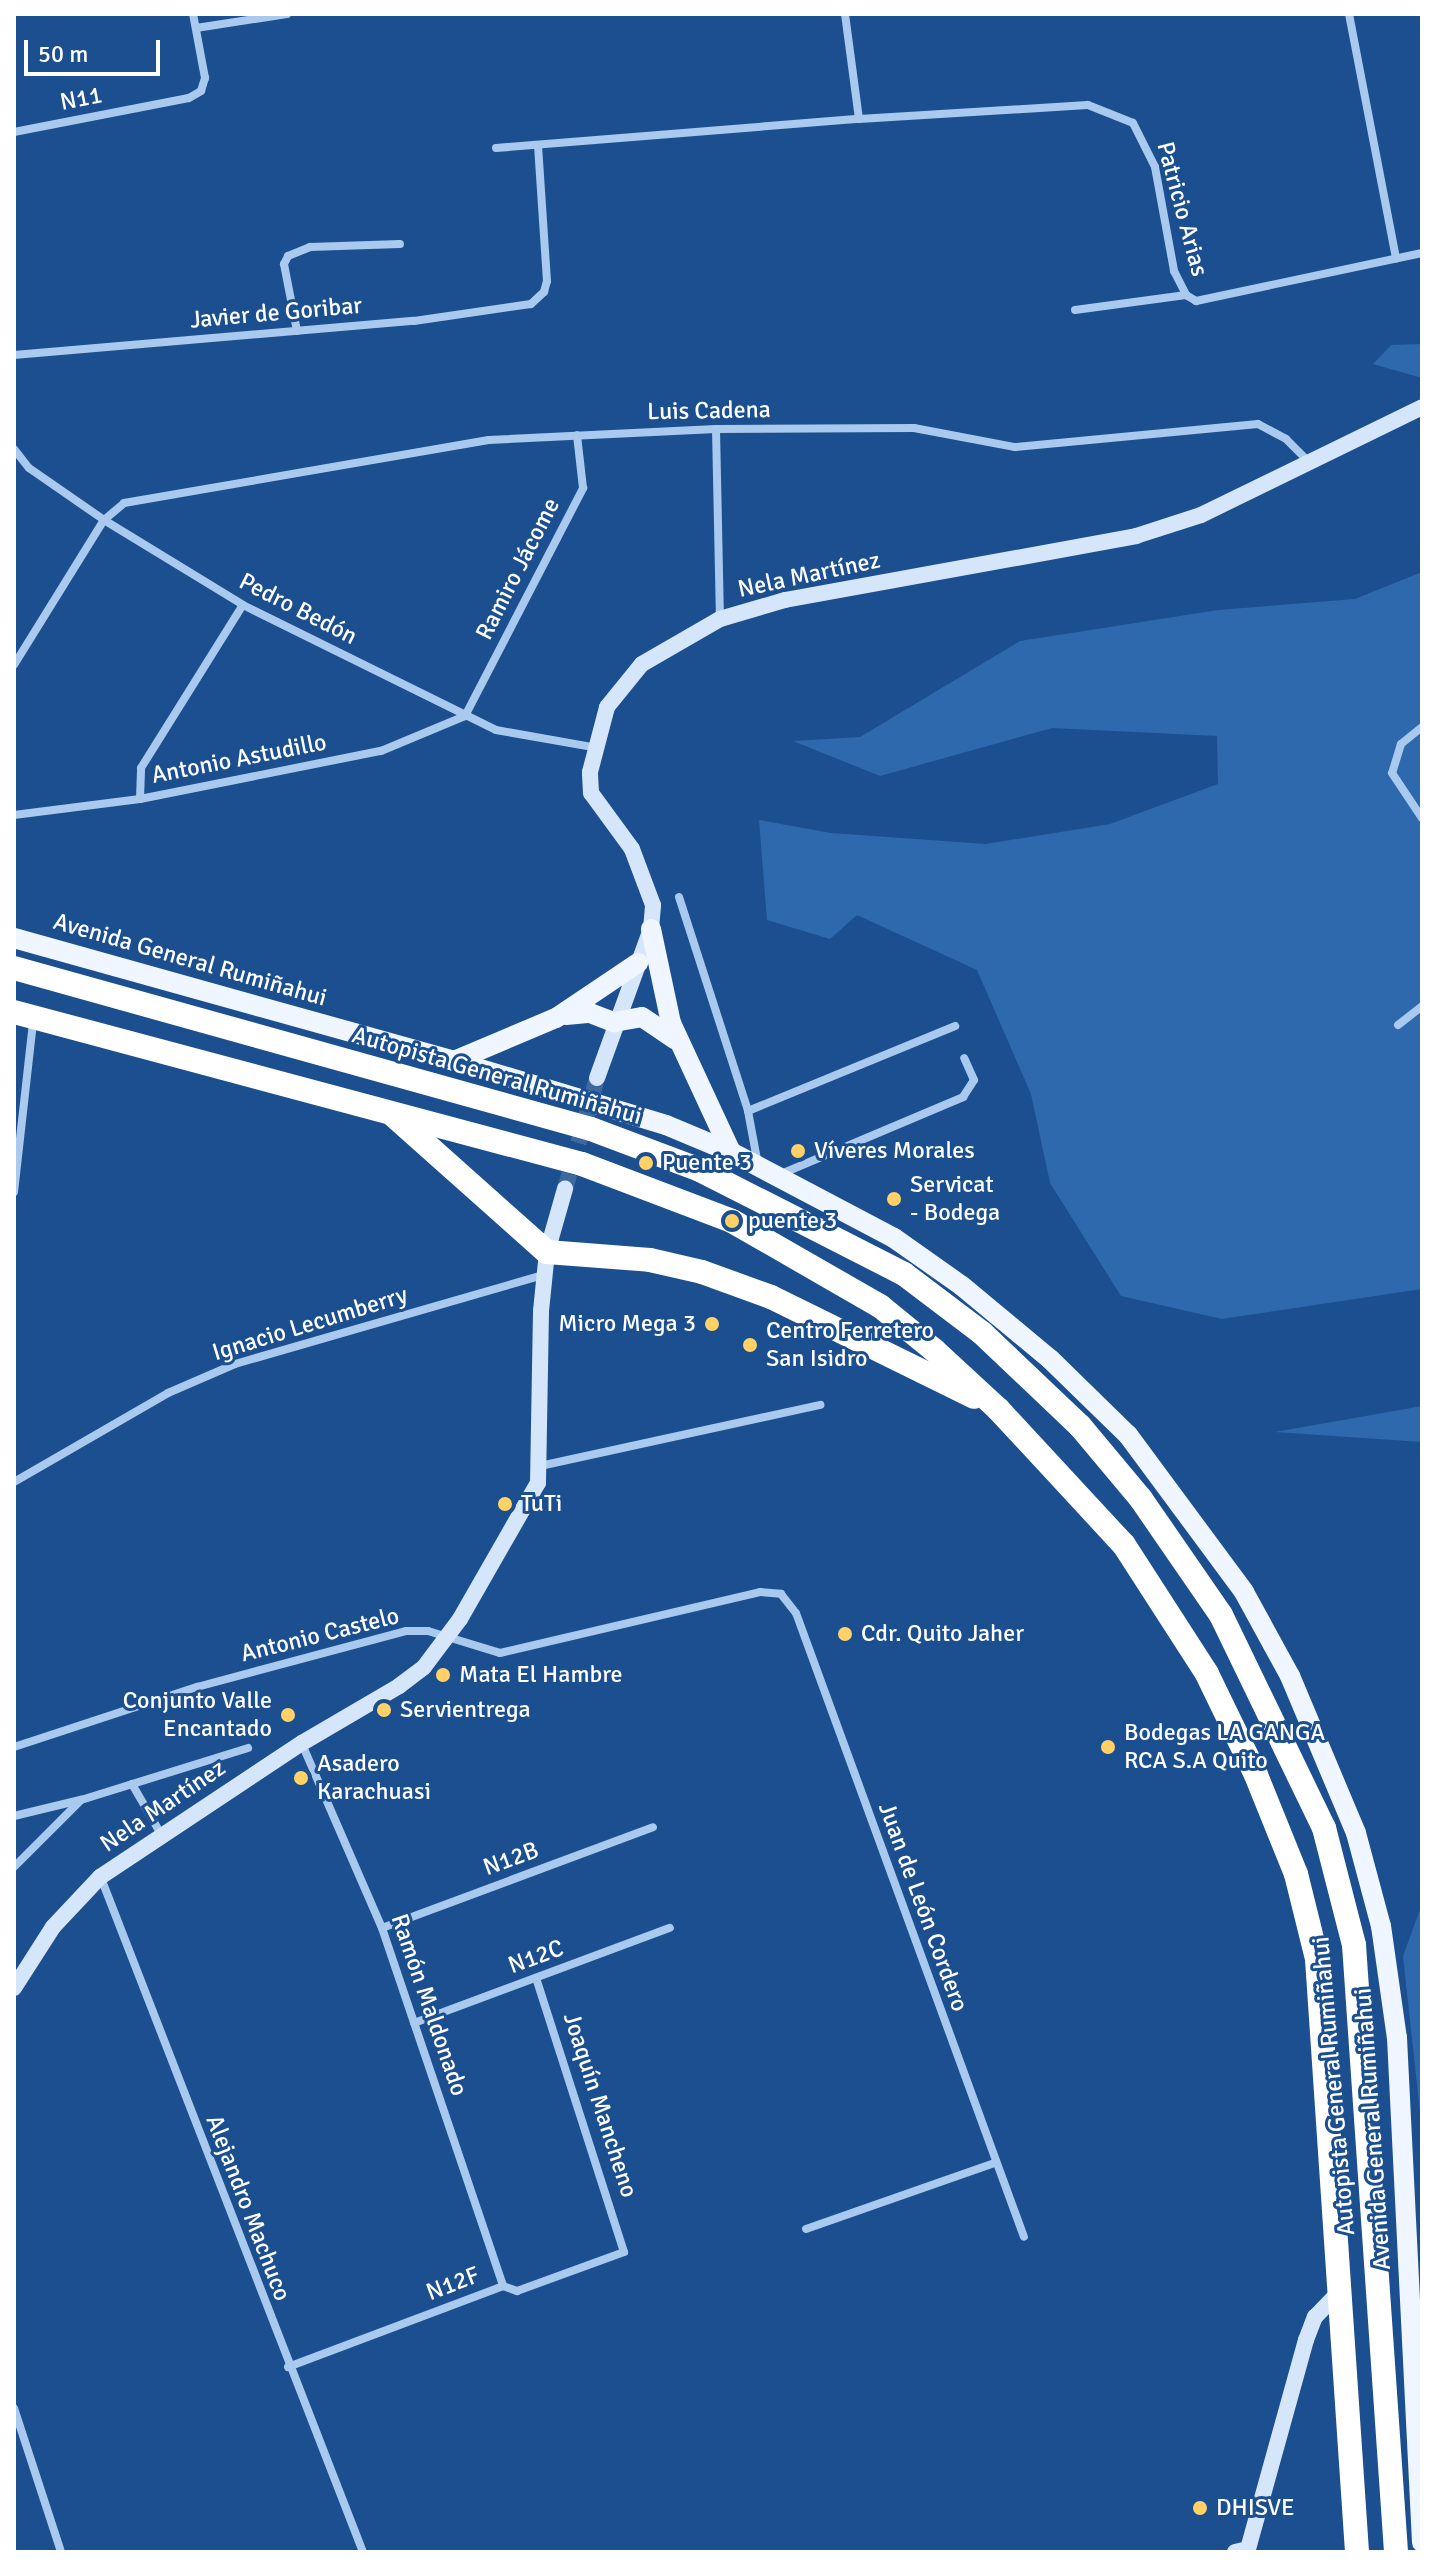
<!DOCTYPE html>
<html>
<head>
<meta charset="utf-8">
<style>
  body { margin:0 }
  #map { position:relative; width:1436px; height:2566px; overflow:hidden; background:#1b4f8f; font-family:Signika,sans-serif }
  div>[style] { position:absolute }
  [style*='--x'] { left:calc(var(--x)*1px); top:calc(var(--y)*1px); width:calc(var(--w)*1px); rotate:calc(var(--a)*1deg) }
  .green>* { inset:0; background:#2e69ad }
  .secondary-tunnel>* { height:16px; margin-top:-8px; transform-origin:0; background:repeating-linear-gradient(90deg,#3d69a0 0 16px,transparent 0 24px) }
  .street>* { height:8px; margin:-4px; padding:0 4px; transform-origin:4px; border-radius:4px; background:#a9c9ee }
  .secondary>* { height:16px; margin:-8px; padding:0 8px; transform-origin:8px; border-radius:8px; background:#d6e6fa }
  .primary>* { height:20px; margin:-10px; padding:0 10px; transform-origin:10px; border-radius:10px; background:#f0f6ff }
  .highway>* { height:24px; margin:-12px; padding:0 12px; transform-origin:12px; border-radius:12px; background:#fff }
  .dots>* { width:22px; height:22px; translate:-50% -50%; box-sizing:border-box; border:4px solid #1b4f8f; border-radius:50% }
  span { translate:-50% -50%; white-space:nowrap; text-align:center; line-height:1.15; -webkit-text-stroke:6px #1b4f8f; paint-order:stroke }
  .street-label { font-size:24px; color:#fff }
  .poi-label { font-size:24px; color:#fff }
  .left { translate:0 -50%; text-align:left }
  .right { translate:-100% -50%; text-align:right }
  .frame { position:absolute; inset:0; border:16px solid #fff; pointer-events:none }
  .scale { position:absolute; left:24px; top:40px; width:136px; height:36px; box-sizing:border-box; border:4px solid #fff; border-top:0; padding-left:10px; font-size:24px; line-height:28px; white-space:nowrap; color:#fff; -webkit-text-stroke:6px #1b4f8f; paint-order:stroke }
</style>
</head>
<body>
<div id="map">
  <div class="green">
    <i style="clip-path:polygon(1422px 344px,1422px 378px,1373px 364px,1391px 345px)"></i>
    <i style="clip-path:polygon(1422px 572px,1422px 1289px,1222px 1319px,1121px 1296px,1050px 1183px,1031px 1094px,977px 970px,857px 915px,830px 939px,767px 920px,759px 820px,831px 833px,986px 844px,1110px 824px,1218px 784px,1217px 736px,1052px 728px,880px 776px,793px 741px,860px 737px,1020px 641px,1218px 610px,1355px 599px)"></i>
    <i style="clip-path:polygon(1422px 1406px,1422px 1442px,1275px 1432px)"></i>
    <i style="clip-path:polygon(1422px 1904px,1422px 2131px,1403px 1956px)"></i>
  </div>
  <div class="secondary-tunnel">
    <i style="--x:565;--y:1189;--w:116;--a:-73.9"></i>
  </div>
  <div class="street">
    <i style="--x:845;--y:14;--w:106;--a:82.4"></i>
    <i style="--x:859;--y:119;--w:229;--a:-3.5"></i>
    <i style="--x:1088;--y:105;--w:48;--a:21.8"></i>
    <i style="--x:1133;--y:123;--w:49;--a:63.4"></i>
    <i style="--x:1155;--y:167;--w:106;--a:79.6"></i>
    <i style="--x:1174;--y:271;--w:27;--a:63"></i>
    <i style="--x:1186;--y:295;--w:12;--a:31"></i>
    <i style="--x:1196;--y:301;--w:231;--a:-12"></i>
    <i style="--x:1349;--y:14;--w:249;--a:79.1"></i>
    <i style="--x:196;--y:28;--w:92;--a:-8.7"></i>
    <i style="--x:14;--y:132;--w:178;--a:-11"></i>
    <i style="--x:189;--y:98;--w:14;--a:-30"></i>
    <i style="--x:201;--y:91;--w:14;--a:-73"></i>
    <i style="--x:205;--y:78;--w:65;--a:-100.6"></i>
    <i style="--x:496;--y:148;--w:364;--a:-4.6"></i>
    <i style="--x:1075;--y:310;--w:112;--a:-7.7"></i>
    <i style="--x:297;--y:331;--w:68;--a:-101"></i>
    <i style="--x:284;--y:264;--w:9;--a:-63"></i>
    <i style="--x:288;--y:256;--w:24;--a:-22"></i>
    <i style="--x:310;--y:247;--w:90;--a:-1.9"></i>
    <i style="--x:14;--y:355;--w:401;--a:-4.9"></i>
    <i style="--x:414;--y:321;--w:118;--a:-8.3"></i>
    <i style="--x:531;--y:304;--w:18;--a:-43"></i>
    <i style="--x:544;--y:292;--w:11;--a:-75"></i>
    <i style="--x:547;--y:281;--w:136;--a:-93.8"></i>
    <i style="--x:716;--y:429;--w:190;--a:88.8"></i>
    <i style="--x:14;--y:449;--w:24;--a:52"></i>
    <i style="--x:29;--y:468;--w:91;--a:34.7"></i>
    <i style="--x:104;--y:520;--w:163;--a:31.4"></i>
    <i style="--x:243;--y:605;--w:282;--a:26.3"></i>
    <i style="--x:496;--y:730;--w:97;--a:10"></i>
    <i style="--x:14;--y:665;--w:171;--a:-58.2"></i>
    <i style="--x:104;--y:520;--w:26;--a:-40"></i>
    <i style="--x:124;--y:503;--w:370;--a:-9.8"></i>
    <i style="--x:489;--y:440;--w:227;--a:-2.8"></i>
    <i style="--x:716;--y:429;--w:198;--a:-0.3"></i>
    <i style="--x:914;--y:428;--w:103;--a:10.7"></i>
    <i style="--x:1015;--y:447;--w:244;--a:-5.4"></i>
    <i style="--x:1258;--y:424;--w:32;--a:28"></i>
    <i style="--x:1286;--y:439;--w:34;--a:45"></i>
    <i style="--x:1422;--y:727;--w:27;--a:141"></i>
    <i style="--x:1401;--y:744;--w:30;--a:107"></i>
    <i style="--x:1392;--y:773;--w:54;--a:56.3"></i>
    <i style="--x:140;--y:799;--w:31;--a:-88"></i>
    <i style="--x:141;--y:768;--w:192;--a:-58"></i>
    <i style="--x:14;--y:815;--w:127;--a:-7.2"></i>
    <i style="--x:140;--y:799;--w:246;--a:-11.3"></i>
    <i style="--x:381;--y:751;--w:91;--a:-22.6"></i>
    <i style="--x:465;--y:716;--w:257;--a:-62.6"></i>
    <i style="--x:583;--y:488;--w:53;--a:-96.5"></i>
    <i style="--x:679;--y:897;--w:225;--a:72.1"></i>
    <i style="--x:748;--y:1111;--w:55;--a:79.5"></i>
    <i style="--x:1398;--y:1025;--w:31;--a:-38"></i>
    <i style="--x:748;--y:1111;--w:224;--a:-22.3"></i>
    <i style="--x:781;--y:1174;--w:198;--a:-22.9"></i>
    <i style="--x:963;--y:1097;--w:20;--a:-57"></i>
    <i style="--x:974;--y:1080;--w:24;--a:-114"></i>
    <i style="--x:14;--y:1192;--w:171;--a:-83.6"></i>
    <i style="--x:540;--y:1466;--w:287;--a:-12.3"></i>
    <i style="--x:14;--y:1482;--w:178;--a:-30"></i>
    <i style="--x:168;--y:1393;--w:73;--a:-23.4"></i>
    <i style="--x:235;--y:1364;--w:322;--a:-16.1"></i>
    <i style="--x:302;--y:1744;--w:201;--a:66.5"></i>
    <i style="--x:382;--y:1928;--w:378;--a:71.3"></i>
    <i style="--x:14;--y:1747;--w:193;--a:-18.2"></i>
    <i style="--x:197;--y:1687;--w:216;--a:-15"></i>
    <i style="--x:406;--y:1631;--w:22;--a:0"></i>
    <i style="--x:428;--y:1631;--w:75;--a:17"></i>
    <i style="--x:500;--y:1653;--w:267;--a:-13.2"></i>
    <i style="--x:760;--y:1592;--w:21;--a:5"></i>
    <i style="--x:781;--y:1594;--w:24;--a:52"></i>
    <i style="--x:796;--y:1613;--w:664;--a:69.93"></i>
    <i style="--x:132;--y:1784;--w:58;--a:59.9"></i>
    <i style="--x:14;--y:1816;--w:68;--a:-13.6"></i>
    <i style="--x:14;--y:1867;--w:95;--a:-45"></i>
    <i style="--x:81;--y:1800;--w:175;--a:-17.3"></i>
    <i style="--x:101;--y:1878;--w:723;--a:68.76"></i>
    <i style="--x:382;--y:1928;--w:289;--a:-20.4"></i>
    <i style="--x:414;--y:2023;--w:273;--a:-20.4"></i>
    <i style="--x:806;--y:2229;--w:199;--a:-19.3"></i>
    <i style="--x:288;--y:2367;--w:230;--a:-20.6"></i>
    <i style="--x:503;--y:2286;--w:15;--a:20"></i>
    <i style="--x:517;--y:2291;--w:114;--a:-20"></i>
    <i style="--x:624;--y:2252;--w:288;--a:-107.8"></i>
    <i style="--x:14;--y:2408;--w:151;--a:71.9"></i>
  </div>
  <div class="secondary">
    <i style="--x:597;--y:1078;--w:158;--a:-70.1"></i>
    <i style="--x:651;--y:929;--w:24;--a:-85"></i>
    <i style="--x:653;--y:905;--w:60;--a:-110.6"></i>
    <i style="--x:632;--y:849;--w:69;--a:-126.2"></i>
    <i style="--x:591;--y:793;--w:21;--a:-93"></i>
    <i style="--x:590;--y:772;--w:67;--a:-75.3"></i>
    <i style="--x:607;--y:707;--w:55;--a:-50.9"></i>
    <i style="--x:642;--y:664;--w:90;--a:-30"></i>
    <i style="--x:720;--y:619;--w:68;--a:-16.3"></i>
    <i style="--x:785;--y:600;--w:357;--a:-10.3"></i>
    <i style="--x:1136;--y:536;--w:68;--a:-17.9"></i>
    <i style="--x:1201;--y:515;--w:246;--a:-26"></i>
    <i style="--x:14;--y:1988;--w:72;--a:-57.4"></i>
    <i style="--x:53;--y:1927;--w:69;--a:-46.8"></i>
    <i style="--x:100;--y:1877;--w:242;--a:-33.6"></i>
    <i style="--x:302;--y:1743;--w:113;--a:-30.4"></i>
    <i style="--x:399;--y:1686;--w:31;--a:-37"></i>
    <i style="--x:424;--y:1667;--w:60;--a:-53.1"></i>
    <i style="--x:460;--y:1619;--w:157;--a:-60.2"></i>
    <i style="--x:538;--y:1483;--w:172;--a:-89"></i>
    <i style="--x:541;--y:1311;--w:59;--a:-84.2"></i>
    <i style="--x:547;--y:1252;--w:66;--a:-74.1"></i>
    <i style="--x:1235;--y:2552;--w:13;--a:-13"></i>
    <i style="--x:1248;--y:2549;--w:217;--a:-74.5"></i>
    <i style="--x:1306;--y:2340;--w:25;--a:-69"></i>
    <i style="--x:1315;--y:2317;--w:37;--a:-46"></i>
  </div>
  <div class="primary">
    <i style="--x:651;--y:929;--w:96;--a:78"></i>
    <i style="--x:671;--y:1023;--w:142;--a:65.1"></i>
    <i style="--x:14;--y:938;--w:457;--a:15.6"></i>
    <i style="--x:454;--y:1061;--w:221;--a:16.8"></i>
    <i style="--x:666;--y:1125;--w:70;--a:22.6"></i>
    <i style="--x:731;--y:1152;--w:184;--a:27.8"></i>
    <i style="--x:894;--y:1238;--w:83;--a:35.2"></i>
    <i style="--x:962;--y:1286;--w:114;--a:39.7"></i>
    <i style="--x:1050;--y:1359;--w:109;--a:44.3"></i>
    <i style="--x:1128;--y:1435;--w:195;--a:53.5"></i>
    <i style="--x:1244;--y:1592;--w:96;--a:61.3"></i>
    <i style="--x:1290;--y:1676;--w:170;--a:67.2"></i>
    <i style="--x:1356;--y:1833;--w:96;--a:75"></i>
    <i style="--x:1381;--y:1926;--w:113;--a:81.9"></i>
    <i style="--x:1397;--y:2038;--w:505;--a:87.16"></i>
    <i style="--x:566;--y:1015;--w:24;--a:-5"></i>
    <i style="--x:590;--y:1013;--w:26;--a:21"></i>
    <i style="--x:614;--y:1022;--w:28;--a:-10"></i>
    <i style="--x:642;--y:1017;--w:40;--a:34"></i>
    <i style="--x:454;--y:1061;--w:111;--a:-22.9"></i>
    <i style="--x:556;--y:1018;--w:99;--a:-33.9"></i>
  </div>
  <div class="highway">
    <i style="--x:14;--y:968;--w:599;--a:15.59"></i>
    <i style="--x:591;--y:1129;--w:116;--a:20.6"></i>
    <i style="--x:700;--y:1170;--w:229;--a:27"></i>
    <i style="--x:904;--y:1274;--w:98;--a:37.1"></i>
    <i style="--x:982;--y:1333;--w:135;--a:43.5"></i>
    <i style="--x:1080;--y:1426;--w:95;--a:50.1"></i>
    <i style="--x:1141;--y:1499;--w:141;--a:55.4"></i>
    <i style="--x:1221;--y:1615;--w:237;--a:64.2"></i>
    <i style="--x:1324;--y:1828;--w:121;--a:75.6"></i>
    <i style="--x:1354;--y:1945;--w:608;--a:86.04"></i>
    <i style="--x:14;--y:1012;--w:588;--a:14.98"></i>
    <i style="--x:582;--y:1164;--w:160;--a:20.8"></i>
    <i style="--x:732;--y:1221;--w:171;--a:29.9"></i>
    <i style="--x:880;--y:1306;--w:70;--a:39.2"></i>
    <i style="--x:934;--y:1350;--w:87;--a:42.7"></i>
    <i style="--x:998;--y:1409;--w:185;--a:47.2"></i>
    <i style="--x:1124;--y:1545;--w:153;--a:57.2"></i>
    <i style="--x:1207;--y:1674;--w:112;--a:64.1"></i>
    <i style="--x:1256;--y:1775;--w:107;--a:68"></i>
    <i style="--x:1296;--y:1874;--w:88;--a:76.1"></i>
    <i style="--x:1317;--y:1959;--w:594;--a:86.14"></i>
    <i style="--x:393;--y:1115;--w:206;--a:41.7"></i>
    <i style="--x:547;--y:1252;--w:103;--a:4.4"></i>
    <i style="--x:650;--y:1260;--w:53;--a:13"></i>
    <i style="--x:702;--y:1272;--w:73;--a:19.9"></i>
    <i style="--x:771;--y:1297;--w:226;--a:26.2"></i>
  </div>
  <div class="dots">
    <i style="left:798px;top:1151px;background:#ffd166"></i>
    <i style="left:646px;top:1163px;background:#ffd166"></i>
    <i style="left:894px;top:1199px;background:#ffd166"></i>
    <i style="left:732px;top:1221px;background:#ffd166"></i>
    <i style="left:712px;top:1324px;background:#ffd166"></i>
    <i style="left:750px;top:1345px;background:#ffd166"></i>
    <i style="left:505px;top:1504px;background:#ffd166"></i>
    <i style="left:845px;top:1634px;background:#ffd166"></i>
    <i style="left:443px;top:1675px;background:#ffd166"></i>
    <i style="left:384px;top:1710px;background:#ffd166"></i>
    <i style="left:288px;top:1715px;background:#ffd166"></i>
    <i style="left:1108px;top:1747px;background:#ffd166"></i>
    <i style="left:301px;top:1778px;background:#ffd166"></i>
    <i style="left:1200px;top:2508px;background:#ffd166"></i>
  </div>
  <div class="street-label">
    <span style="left:81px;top:99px;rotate:-11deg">N11</span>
    <span style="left:1182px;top:209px;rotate:75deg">Patricio Arias</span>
    <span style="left:276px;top:313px;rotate:-5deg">Javier de Goribar</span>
    <span style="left:709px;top:411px;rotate:-1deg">Luis Cadena</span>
    <span style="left:518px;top:569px;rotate:-63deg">Ramiro Jácome</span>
    <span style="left:809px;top:575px;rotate:-12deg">Nela Martínez</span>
    <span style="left:298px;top:609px;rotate:27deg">Pedro Bedón</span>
    <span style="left:239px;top:759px;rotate:-11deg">Antonio Astudillo</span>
    <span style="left:190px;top:960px;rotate:16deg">Avenida General Rumiñahui</span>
    <span style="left:497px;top:1076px;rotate:16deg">Autopista General Rumiñahui</span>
    <span style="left:310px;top:1324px;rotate:-17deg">Ignacio Lecumberry</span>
    <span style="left:320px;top:1635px;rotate:-14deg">Antonio Castelo</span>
    <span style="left:163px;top:1806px;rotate:-34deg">Nela Martínez</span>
    <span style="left:511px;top:1859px;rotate:-20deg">N12B</span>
    <span style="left:923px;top:1907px;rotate:70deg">Juan de León Cordero</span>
    <span style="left:536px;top:1957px;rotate:-20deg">N12C</span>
    <span style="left:429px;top:2005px;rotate:71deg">Ramón Maldonado</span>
    <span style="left:1334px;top:2086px;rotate:-95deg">Autopista General Rumiñahui</span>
    <span style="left:600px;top:2105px;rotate:72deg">Joaquín Mancheno</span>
    <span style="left:1373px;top:2129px;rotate:-94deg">Avenida General Rumiñahui</span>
    <span style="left:248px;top:2208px;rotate:69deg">Alejandro Machuco</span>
    <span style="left:453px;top:2284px;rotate:-21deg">N12F</span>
  </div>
  <div class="poi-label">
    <span class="left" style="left:814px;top:1151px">Víveres Morales</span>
    <span class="left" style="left:662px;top:1163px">Puente 3</span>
    <span class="left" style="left:910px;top:1199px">Servicat<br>- Bodega</span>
    <span class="left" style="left:748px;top:1221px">puente 3</span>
    <span class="right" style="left:696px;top:1324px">Micro Mega 3</span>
    <span class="left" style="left:766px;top:1345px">Centro Ferretero<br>San Isidro</span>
    <span class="left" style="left:521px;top:1504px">TuTi</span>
    <span class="left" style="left:861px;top:1634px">Cdr. Quito Jaher</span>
    <span class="left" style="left:459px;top:1675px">Mata El Hambre</span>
    <span class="right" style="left:272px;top:1715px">Conjunto Valle<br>Encantado</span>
    <span class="left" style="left:400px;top:1710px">Servientrega</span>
    <span class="left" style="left:1124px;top:1747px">Bodegas LA GANGA<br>RCA S.A Quito</span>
    <span class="left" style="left:317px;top:1778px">Asadero<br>Karachuasi</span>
    <span class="left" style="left:1216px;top:2508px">DHISVE</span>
  </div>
  <div class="frame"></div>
  <div class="scale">50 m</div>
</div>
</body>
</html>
